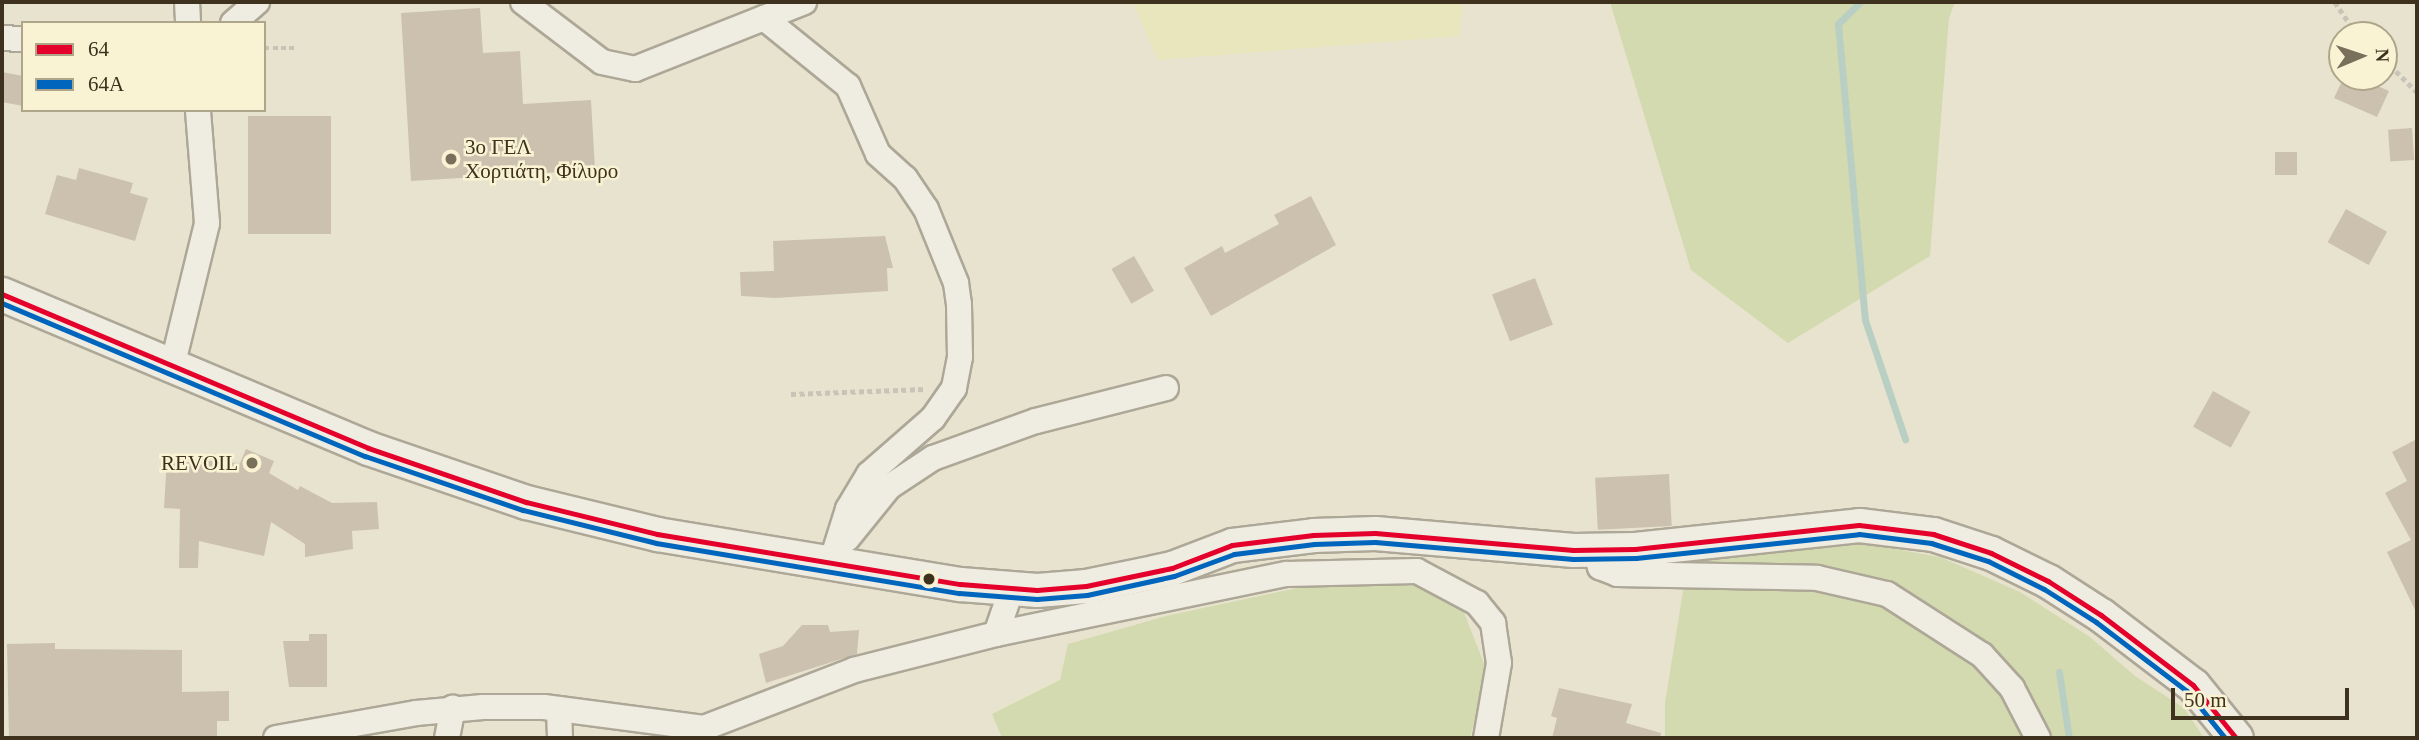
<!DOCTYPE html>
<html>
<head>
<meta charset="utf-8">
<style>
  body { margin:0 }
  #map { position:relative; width:2419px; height:740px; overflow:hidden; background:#e8e3ce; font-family:"Times New Roman",serif }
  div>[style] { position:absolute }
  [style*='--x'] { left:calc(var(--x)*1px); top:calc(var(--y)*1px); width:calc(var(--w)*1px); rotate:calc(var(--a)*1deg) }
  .farmland>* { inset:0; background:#e9e5bd }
  .green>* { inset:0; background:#d4daaf }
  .stream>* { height:7px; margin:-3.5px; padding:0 3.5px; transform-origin:3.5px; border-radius:3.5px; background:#bacfc4 }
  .building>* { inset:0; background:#ccc1af; transform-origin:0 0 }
  .path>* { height:4.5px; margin-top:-2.25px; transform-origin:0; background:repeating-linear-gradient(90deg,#c8c4b7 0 5px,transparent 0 8.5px) }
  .roads { filter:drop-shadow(2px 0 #ada797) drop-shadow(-2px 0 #ada797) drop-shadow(0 2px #ada797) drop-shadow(0 -2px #ada797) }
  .minor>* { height:24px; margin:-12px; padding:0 12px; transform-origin:12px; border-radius:12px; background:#efece1 }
  .secondary>* { height:33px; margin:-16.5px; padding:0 16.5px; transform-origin:16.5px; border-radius:16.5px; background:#efece1 }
  .bus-1>* { height:5px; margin:-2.5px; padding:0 2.5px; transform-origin:2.5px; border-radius:2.5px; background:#e4002b }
  .bus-2>* { height:5px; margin:-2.5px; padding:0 2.5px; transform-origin:2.5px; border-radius:2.5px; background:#0065bd }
  .dots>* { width:19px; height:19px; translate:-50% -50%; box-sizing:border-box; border:4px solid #f9f3d4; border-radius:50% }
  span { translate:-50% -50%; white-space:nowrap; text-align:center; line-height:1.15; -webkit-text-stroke:5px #f9f3d4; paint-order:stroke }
  .poi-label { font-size:21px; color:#3e311d }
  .left { translate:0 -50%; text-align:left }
  .right { translate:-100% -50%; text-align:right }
  .frame { position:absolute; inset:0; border:4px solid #3e311d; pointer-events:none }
  .legend { position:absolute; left:21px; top:21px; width:245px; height:91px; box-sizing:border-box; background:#f9f3d4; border:2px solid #aea58b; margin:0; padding:9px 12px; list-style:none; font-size:21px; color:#3e311d }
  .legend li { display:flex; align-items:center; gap:14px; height:35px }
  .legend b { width:35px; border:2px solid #aea58b }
  .north { position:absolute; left:2328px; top:21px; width:70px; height:70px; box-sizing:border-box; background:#f9f3d4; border:2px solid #aea58b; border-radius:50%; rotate:88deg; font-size:19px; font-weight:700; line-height:28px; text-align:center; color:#3e311d }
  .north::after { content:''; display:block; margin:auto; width:24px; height:32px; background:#7a6f5b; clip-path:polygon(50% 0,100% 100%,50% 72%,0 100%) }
  .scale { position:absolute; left:2171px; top:688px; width:178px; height:32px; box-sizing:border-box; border:4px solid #3e311d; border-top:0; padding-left:9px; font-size:21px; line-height:24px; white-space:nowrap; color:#3e311d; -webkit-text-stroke:5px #f9f3d4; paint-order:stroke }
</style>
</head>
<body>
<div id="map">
  <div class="farmland">
    <i style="clip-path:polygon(1133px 2px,1463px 2px,1459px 36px,1158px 60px)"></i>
  </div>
  <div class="green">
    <i style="clip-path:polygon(1610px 2px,1955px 2px,1949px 18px,1930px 256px,1788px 343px,1691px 270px)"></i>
    <i style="clip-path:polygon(1866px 544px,1940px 557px,2020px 592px,2090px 637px,2135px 676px,2184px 708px,2204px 738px,1665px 738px,1665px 703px,1688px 560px)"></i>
    <i style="clip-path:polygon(1306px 586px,1421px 586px,1463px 610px,1487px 671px,1470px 738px,1002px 738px,992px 714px,1060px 680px,1068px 644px,1166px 616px)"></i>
  </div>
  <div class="stream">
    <i style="--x:1860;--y:2;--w:31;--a:135"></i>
    <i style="--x:1838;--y:24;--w:297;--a:84.8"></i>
    <i style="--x:1865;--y:320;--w:126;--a:71.4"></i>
    <i style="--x:2059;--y:672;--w:67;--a:81.4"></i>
  </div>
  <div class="building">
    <i style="clip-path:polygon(480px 8px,483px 53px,520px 51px,523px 104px,591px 100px,595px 170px,411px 181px,401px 13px)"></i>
    <i style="clip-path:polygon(2px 72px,23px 76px,23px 106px,2px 102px)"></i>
    <i style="clip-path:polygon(2344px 77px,2357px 77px,2389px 91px,2377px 117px,2334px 98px)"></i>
    <i style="left:331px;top:116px;width:118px;height:83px;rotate:90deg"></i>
    <i style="left:2412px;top:128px;width:32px;height:24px;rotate:86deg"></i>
    <i style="left:2275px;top:152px;width:22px;height:23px"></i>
    <i style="clip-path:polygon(79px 168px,133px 183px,130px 193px,148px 198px,135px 241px,45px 214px,57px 175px,76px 180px)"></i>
    <i style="clip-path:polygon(1311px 196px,1336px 245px,1211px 316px,1184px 268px,1222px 246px,1225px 253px,1279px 224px,1274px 215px)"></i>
    <i style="left:2346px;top:209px;width:47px;height:38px;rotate:29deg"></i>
    <i style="clip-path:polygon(885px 236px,893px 268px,887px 268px,888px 291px,775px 298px,741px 296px,740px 272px,774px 271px,773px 241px)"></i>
    <i style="left:1134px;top:256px;width:40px;height:26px;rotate:60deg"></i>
    <i style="left:1535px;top:278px;width:50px;height:46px;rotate:69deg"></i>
    <i style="left:2213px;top:391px;width:43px;height:41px;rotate:29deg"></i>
    <i style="clip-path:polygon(2417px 439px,2417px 614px,2387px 552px,2411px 540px,2385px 493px,2407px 481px,2392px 452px)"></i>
    <i style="clip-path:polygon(246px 449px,274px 461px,269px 473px,298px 490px,300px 486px,332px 503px,377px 502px,379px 529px,352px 531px,353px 549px,305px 557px,305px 544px,271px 522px,264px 556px,199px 541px,198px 568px,179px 568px,180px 509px,164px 508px,167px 458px,240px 463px)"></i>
    <i style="left:1669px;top:474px;width:52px;height:74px;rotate:87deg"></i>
    <i style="clip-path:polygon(802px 625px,828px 625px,830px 632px,859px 630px,857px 654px,766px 683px,759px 654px,783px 646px)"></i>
    <i style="clip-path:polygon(309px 634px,327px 634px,327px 687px,289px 687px,283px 641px,309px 641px)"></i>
    <i style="clip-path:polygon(55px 643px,55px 649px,182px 650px,182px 692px,229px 691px,229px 721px,217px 721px,217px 738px,9px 738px,7px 644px)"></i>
    <i style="clip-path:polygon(1559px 688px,1632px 704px,1626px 723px,1661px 733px,1660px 738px,1552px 738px,1557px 718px,1551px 716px)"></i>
  </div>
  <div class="path">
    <i style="--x:2335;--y:2;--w:40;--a:56"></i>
    <i style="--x:264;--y:48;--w:34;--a:0"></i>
    <i style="--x:2384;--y:59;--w:47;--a:45"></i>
    <i style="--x:791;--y:394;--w:134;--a:-2.1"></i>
  </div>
  <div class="roads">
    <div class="minor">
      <i style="--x:187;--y:2;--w:21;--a:87"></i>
      <i style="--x:523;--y:2;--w:99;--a:37.2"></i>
      <i style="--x:602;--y:62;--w:34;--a:12"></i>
      <i style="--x:635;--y:69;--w:182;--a:-21.6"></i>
      <i style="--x:764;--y:18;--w:108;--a:39"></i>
      <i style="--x:848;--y:86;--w:74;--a:66.2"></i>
      <i style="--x:878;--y:154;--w:36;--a:42"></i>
      <i style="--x:905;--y:178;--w:37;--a:56"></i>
      <i style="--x:926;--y:209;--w:80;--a:67.9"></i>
      <i style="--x:956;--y:283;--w:22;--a:82"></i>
      <i style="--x:959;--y:305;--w:52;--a:88.9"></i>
      <i style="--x:960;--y:357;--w:32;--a:101"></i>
      <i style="--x:954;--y:388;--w:37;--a:125"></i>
      <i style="--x:933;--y:418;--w:85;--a:138.8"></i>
      <i style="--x:869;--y:474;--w:41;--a:121"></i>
      <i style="--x:848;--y:509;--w:57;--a:107.5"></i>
      <i style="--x:233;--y:23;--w:32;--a:-41"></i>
      <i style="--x:2;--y:38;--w:21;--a:3"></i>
      <i style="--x:173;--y:363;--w:144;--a:-76.3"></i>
      <i style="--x:207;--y:223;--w:113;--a:-94.6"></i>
      <i style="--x:847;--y:539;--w:67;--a:-51.1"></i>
      <i style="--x:889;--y:487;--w:53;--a:-33.4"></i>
      <i style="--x:933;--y:458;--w:109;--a:-19.8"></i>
      <i style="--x:1036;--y:421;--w:134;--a:-14.2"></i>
      <i style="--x:1595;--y:550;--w:18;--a:74"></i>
      <i style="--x:1600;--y:567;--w:18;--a:22"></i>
      <i style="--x:1617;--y:574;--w:200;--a:1.1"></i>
      <i style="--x:1817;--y:578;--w:72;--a:12.9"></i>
      <i style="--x:1887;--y:594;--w:113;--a:32.7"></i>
      <i style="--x:1982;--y:655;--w:45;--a:47.7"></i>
      <i style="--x:2012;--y:688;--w:56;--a:62.5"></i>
      <i style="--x:996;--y:634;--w:297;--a:-11.7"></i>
      <i style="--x:1287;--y:574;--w:130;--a:-1.3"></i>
      <i style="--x:1417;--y:571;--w:68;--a:28.1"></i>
      <i style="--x:1477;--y:603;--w:26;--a:51"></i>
      <i style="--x:1493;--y:623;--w:40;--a:81.5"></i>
      <i style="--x:1499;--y:663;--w:76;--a:99.8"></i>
      <i style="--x:559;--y:709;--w:29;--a:88"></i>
      <i style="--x:276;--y:738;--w:142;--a:-10.1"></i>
      <i style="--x:416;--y:713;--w:67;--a:-5.1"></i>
      <i style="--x:483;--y:707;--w:61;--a:0"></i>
      <i style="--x:544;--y:707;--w:161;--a:7.5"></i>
      <i style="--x:704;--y:728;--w:161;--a:-21.1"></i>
      <i style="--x:854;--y:670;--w:146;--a:-14.2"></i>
      <i style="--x:996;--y:634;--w:49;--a:-70.8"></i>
      <i style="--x:447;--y:738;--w:31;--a:-79"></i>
    </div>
    <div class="secondary">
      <i style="--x:2;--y:294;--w:397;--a:22.8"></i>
      <i style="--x:368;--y:448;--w:167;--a:18.9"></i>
      <i style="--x:526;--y:502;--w:135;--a:13.7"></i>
      <i style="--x:657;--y:534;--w:307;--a:9.4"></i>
      <i style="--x:960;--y:584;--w:77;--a:4.5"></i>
      <i style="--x:1037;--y:590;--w:49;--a:-4.7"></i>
      <i style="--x:1086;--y:586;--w:88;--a:-11.8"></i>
      <i style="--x:1172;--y:568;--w:64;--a:-21"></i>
      <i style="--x:1232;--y:545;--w:82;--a:-7"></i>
      <i style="--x:1313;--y:535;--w:62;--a:-1.8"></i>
      <i style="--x:1375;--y:533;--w:199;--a:4.9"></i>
      <i style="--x:1573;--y:550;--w:62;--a:-0.9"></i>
      <i style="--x:1635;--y:549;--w:225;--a:-6.1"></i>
      <i style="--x:1859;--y:525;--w:75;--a:6.9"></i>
      <i style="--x:1933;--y:534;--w:61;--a:18.1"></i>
      <i style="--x:1991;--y:553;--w:64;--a:26.2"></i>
      <i style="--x:2048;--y:581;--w:63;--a:32.7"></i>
      <i style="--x:2101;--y:615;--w:116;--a:37.3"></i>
      <i style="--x:2193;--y:685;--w:68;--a:50.9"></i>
    </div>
  </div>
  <div class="bus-1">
    <i style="--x:2;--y:294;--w:397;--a:22.8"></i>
    <i style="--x:368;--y:448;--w:167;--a:18.9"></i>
    <i style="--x:526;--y:502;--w:135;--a:13.7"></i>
    <i style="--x:657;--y:534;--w:307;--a:9.4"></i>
    <i style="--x:960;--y:584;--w:77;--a:4.5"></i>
    <i style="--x:1037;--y:590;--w:49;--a:-4.7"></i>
    <i style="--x:1086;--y:586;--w:88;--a:-11.8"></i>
    <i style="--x:1172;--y:568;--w:64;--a:-21"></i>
    <i style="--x:1232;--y:545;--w:82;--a:-7"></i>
    <i style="--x:1313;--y:535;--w:62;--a:-1.8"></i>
    <i style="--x:1375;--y:533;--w:199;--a:4.9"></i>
    <i style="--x:1573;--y:550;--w:62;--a:-0.9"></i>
    <i style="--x:1635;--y:549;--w:225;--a:-6.1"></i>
    <i style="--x:1859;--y:525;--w:75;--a:6.9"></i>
    <i style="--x:1933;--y:534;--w:61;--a:18.1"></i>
    <i style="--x:1991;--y:553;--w:64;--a:26.2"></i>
    <i style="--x:2048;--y:581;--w:63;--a:32.7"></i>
    <i style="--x:2101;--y:615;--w:116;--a:37.3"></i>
    <i style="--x:2193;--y:685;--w:68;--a:50.9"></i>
  </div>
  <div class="bus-2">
    <i style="--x:2;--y:303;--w:394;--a:22.9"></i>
    <i style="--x:365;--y:456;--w:167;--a:18.9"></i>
    <i style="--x:523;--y:510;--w:137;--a:13.9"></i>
    <i style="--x:656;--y:543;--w:307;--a:9.4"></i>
    <i style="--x:959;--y:593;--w:78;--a:4.4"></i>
    <i style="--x:1037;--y:599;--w:50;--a:-4.6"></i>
    <i style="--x:1087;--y:595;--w:89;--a:-12.3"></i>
    <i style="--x:1174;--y:576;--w:64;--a:-20.1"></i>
    <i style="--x:1234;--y:554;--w:81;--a:-7.1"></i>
    <i style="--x:1314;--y:544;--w:61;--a:-1.9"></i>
    <i style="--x:1375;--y:542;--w:199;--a:4.9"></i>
    <i style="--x:1573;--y:559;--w:63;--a:-0.9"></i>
    <i style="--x:1636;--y:558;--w:224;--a:-6.1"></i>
    <i style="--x:1859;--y:534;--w:73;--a:7.1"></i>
    <i style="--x:1931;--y:543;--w:60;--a:17.5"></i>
    <i style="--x:1988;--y:561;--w:63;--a:26.6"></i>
    <i style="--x:2044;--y:589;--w:62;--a:32.4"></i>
    <i style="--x:2096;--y:622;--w:114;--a:37.2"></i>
    <i style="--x:2187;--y:691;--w:60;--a:51"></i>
  </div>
  <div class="dots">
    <i style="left:451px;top:159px;background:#7a6f5b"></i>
    <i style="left:252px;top:463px;background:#7a6f5b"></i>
    <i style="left:929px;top:579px;background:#3e311d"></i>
  </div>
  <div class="poi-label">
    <span class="left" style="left:465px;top:159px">3ο ΓΕΛ<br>Χορτιάτη, Φίλυρο</span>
    <span class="right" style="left:238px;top:463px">REVOIL</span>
  </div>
  <div class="frame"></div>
  <ul class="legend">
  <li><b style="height:9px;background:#e4002b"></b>64</li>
  <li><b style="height:9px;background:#0065bd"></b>64Α</li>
  </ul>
  <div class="north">N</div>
  <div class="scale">50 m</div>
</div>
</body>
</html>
